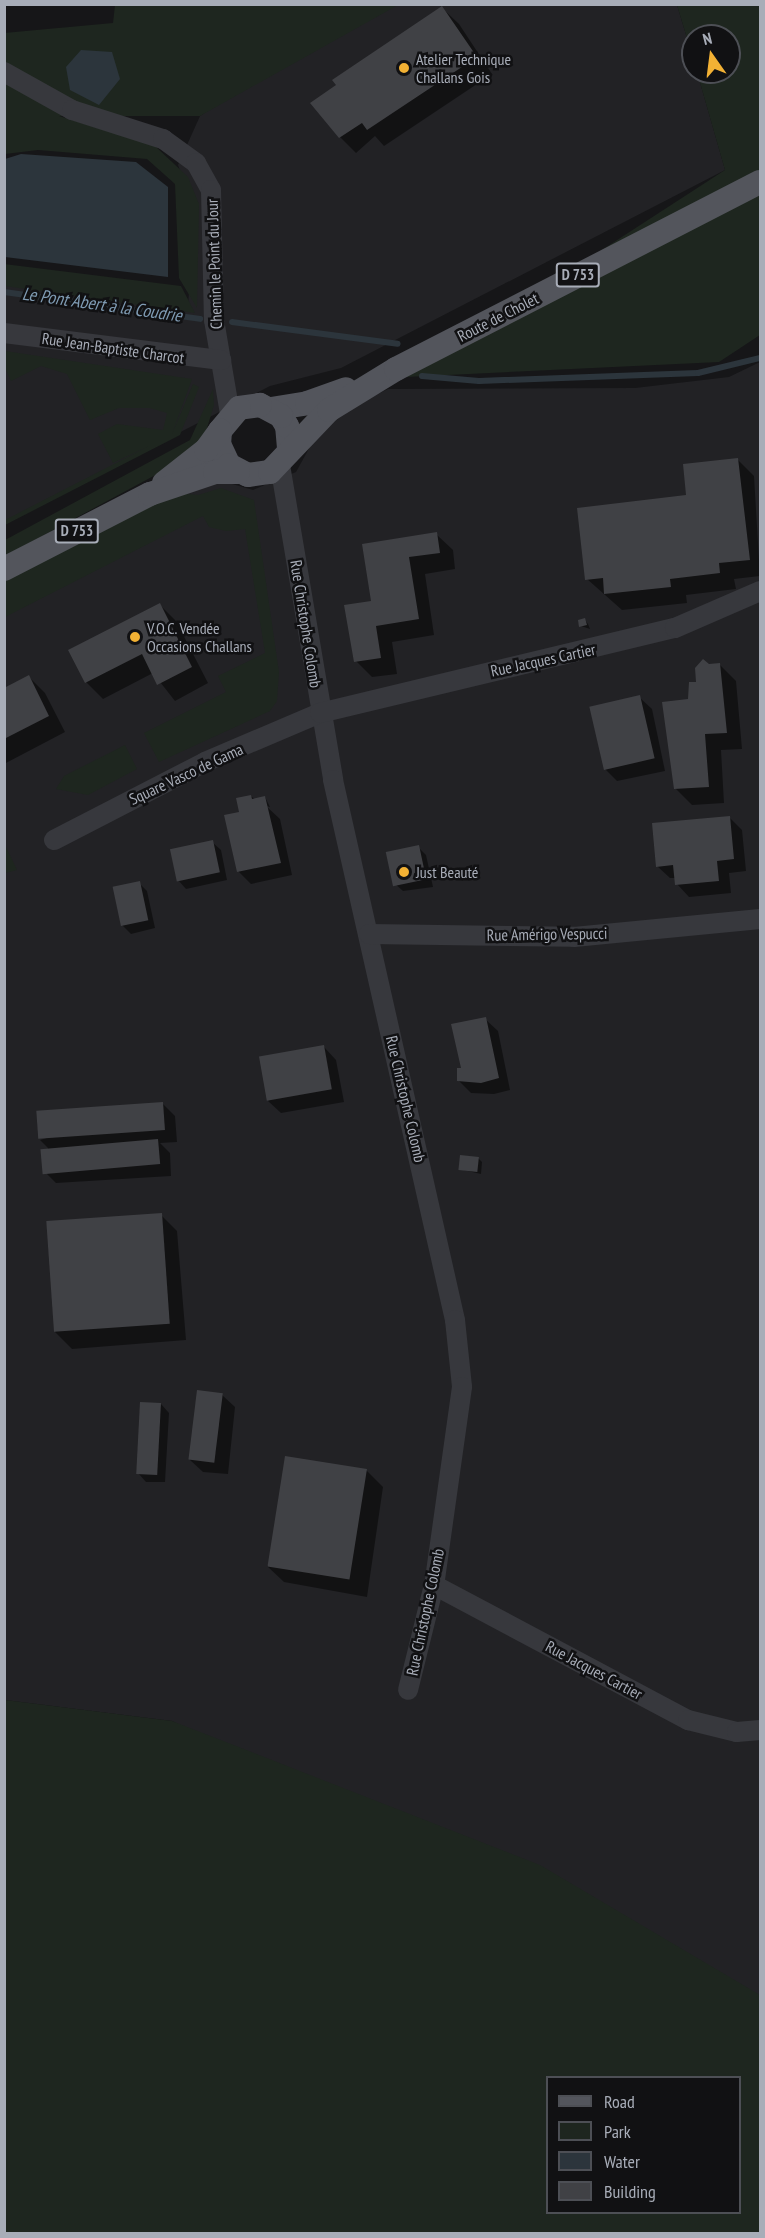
<!DOCTYPE html>
<html>
<head>
<meta charset="utf-8">
<style>
  body { margin:0 }
  #map { position:relative; width:765px; height:2238px; overflow:hidden; background:#161618; font-family:"PT Sans Narrow",sans-serif }
  div>[style] { position:absolute }
  [style*='--x'] { left:calc(var(--x)*1px); top:calc(var(--y)*1px); width:calc(var(--w)*1px); rotate:calc(var(--a)*1deg) }
  .built>* { inset:0; background:#222225 }
  .green>* { inset:0; background:#1e261f }
  .water>* { inset:0; background:#2c353c }
  .shadow>* { inset:0; background:#0007 }
  .stream>* { height:6px; margin:-3px; padding:0 3px; transform-origin:3px; border-radius:3px; background:#2c353c }
  .building>* { inset:0; background:#404145; transform-origin:0 0 }
  .minor>* { height:20px; margin:-10px; padding:0 10px; transform-origin:10px; border-radius:10px; background:#37383d }
  .major>* { height:24px; margin:-12px; padding:0 12px; transform-origin:12px; border-radius:12px; background:#53555c }
  .dots>* { width:16px; height:16px; translate:-50% -50%; box-sizing:border-box; border:3px solid #111113; border-radius:50% }
  span { translate:-50% -50%; white-space:nowrap; text-align:center; line-height:1.15; -webkit-text-stroke:5px #111113; paint-order:stroke }
  .shield-label span { padding:2px 4px; background:#111113; border:2px solid; border-radius:4px; -webkit-text-stroke-width:0 }
  .shield-label { font-size:15px; color:#a8adb8; font-weight:700 }
  .poi-label { font-size:16px; color:#a8adb8 }
  .left { translate:0 -50%; text-align:left }
  .street-label { font-size:16px; color:#a8adb8 }
  .water-label { font-size:18px; color:#7f9bb3; font-style:italic }
  .frame { position:absolute; inset:0; border:6px solid #a8adb8; pointer-events:none }
  .legend { position:absolute; left:546px; top:2076px; width:195px; height:138px; box-sizing:border-box; background:#111113; border:2px solid #4d4f55; margin:0; padding:8px 10px; list-style:none; font-size:18px; color:#a8adb8 }
  .legend li { display:flex; align-items:center; gap:12px; height:30px }
  .legend b { width:30px; border:2px solid #4d4f55 }
  .north { position:absolute; left:681px; top:24px; width:60px; height:60px; box-sizing:border-box; background:#111113; border:2px solid #4d4f55; border-radius:50%; rotate:346deg; font-size:16px; font-weight:700; line-height:24px; text-align:center; color:#a8adb8 }
  .north::after { content:''; display:block; margin:auto; width:21px; height:27px; background:#f2b134; clip-path:polygon(50% 0,100% 100%,50% 72%,0 100%) }
</style>
</head>
<body>
<div id="map">
  <div class="built">
    <i style="clip-path:polygon(374px 5px,677px 5px,693px 58px,693px 72px,697px 72px,725px 170px,341px 368px,270px 386px,5px 522px,4px 280px,188px 307px,194px 210px,178px 165px,200px 116px)"></i>
    <i style="clip-path:polygon(760px 362px,760px 2009px,172px 1721px,5px 1700px,5px 586px,195px 489px,222px 481px,253px 490px,296px 472px,317px 434px,344px 410px,388px 389px,635px 388px,729px 377px)"></i>
  </div>
  <div class="green">
    <i style="clip-path:polygon(115px 5px,398px 5px,200px 116px,59px 116px,155px 146px,188px 177px,199px 204px,197px 308px,179px 278px,175px 184px,147px 159px,38px 150px,5px 154px,4px 33px,113px 23px)"></i>
    <i style="clip-path:polygon(677px 5px,760px 5px,760px 335px,719px 362px,406px 377px,725px 170px,697px 72px,729px 72px,729px 36px,693px 36px,693px 58px)"></i>
    <i style="clip-path:polygon(4px 264px,181px 286px,195px 313px,5px 286px)"></i>
    <i style="clip-path:polygon(5px 351px,192px 379px,172px 434px,193px 384px,199px 387px,180px 435px,5px 525px,5px 520px,149px 446px,113px 463px,98px 434px,117px 424px,163px 430px,167px 413px,150px 408px,119px 408px,90px 420px,67px 374px,41px 366px,11px 381px,5px 368px)"></i>
    <i style="clip-path:polygon(213px 389px,214px 405px,204px 438px,174px 465px,5px 556px,5px 540px,190px 440px)"></i>
    <i style="clip-path:polygon(221px 488px,254px 500px,279px 672px,277px 701px,270px 711px,159px 762px,144px 733px,226px 692px,218px 676px,265px 653px,245px 529px,226px 531px,209px 527px,203px 516px,5px 617px,5px 581px,177px 493px,198px 495px)"></i>
    <i style="clip-path:polygon(125px 745px,137px 769px,88px 795px,56px 789px,64px 776px)"></i>
    <i style="clip-path:polygon(5px 845px,17px 870px,5px 873px)"></i>
    <i style="clip-path:polygon(evenodd,5px 1700px,172px 1721px,540px 1865px,760px 1995px,760px 2233px,5px 2233px,5px 1700px,548px 2078px,740px 2078px,740px 2212px,548px 2212px,548px 2078px)"></i>
  </div>
  <div class="water">
    <i style="clip-path:polygon(81px 50px,112px 52px,120px 79px,99px 105px,70px 90px,66px 67px)"></i>
    <i style="clip-path:polygon(21px 154px,136px 162px,168px 187px,168px 277px,5px 257px,5px 159px)"></i>
  </div>
  <div class="shadow">
    <i style="clip-path:polygon(442px 8px,459px 24px,492px 74px,384px 146px,375px 136px,356px 153px,340px 137px)"></i>
    <i style="clip-path:polygon(737px 459px,754px 476px,760px 576px,734px 579px,736px 589px,686px 595px,687px 603px,622px 610px,587px 579px)"></i>
    <i style="clip-path:polygon(436px 534px,453px 550px,455px 569px,425px 574px,434px 635px,392px 642px,397px 674px,372px 677px,356px 661px,372px 602px,364px 545px)"></i>
    <i style="clip-path:polygon(160px 605px,176px 621px,208px 683px,175px 701px,153px 673px,103px 699px,86px 682px)"></i>
    <i style="clip-path:polygon(585px 620px,588px 624px,590px 629px,581px 626px)"></i>
    <i style="clip-path:polygon(720px 665px,736px 681px,742px 749px,721px 750px,724px 803px,692px 805px,675px 788px,690px 700px,698px 683px)"></i>
    <i style="clip-path:polygon(29px 677px,45px 693px,65px 732px,4px 764px,4px 690px)"></i>
    <i style="clip-path:polygon(639px 697px,652px 709px,665px 771px,617px 781px,605px 769px)"></i>
    <i style="clip-path:polygon(250px 796px,262px 803px,265px 797px,270px 807px,266px 806px,280px 819px,292px 875px,251px 884px,239px 872px,226px 816px,240px 813px)"></i>
    <i style="clip-path:polygon(729px 817px,742px 830px,746px 871px,729px 873px,731px 893px,689px 897px,677px 884px,676px 878px,670px 878px,657px 866px)"></i>
    <i style="clip-path:polygon(212px 842px,221px 850px,227px 880px,186px 889px,178px 880px)"></i>
    <i style="clip-path:polygon(418px 847px,426px 855px,433px 887px,403px 891px,394px 883px)"></i>
    <i style="clip-path:polygon(139px 883px,147px 891px,155px 928px,131px 934px,122px 925px)"></i>
    <i style="clip-path:polygon(485px 1019px,498px 1031px,510px 1090px,494px 1094px,471px 1093px,459px 1081px)"></i>
    <i style="clip-path:polygon(324px 1047px,336px 1060px,344px 1102px,281px 1113px,268px 1101px)"></i>
    <i style="clip-path:polygon(162px 1103px,175px 1116px,177px 1142px,160px 1143px,170px 1153px,171px 1176px,56px 1183px,43px 1170px,48px 1148px,40px 1140px)"></i>
    <i style="clip-path:polygon(478px 1158px,482px 1162px,481px 1174px,459px 1169px)"></i>
    <i style="clip-path:polygon(161px 1215px,177px 1231px,186px 1340px,72px 1349px,55px 1332px)"></i>
    <i style="clip-path:polygon(222px 1395px,235px 1407px,228px 1474px,203px 1472px,190px 1460px)"></i>
    <i style="clip-path:polygon(161px 1404px,169px 1413px,165px 1482px,146px 1482px,138px 1473px)"></i>
    <i style="clip-path:polygon(366px 1470px,383px 1487px,367px 1597px,284px 1582px,267px 1566px)"></i>
  </div>
  <div class="stream">
    <i style="--x:4;--y:292;--w:198;--a:7.8"></i>
    <i style="--x:232;--y:322;--w:167;--a:7.5"></i>
    <i style="--x:422;--y:376;--w:57;--a:5"></i>
    <i style="--x:479;--y:381;--w:219;--a:-2.1"></i>
    <i style="--x:698;--y:373;--w:64;--a:-13.6"></i>
  </div>
  <div class="building">
    <i style="clip-path:polygon(442px 6px,477px 57px,367px 130px,362px 123px,339px 138px,310px 103px,336px 85px,332px 80px)"></i>
    <i style="clip-path:polygon(738px 458px,750px 560px,719px 563px,720px 573px,670px 579px,671px 587px,604px 594px,603px 578px,585px 580px,577px 508px,686px 495px,683px 464px)"></i>
    <i style="clip-path:polygon(437px 532px,440px 553px,409px 557px,419px 619px,376px 626px,381px 658px,354px 662px,344px 605px,371px 601px,362px 544px)"></i>
    <i style="clip-path:polygon(160px 603px,192px 667px,157px 685px,142px 654px,85px 683px,68px 650px)"></i>
    <i style="clip-path:polygon(585px 618px,587px 625px,579px 627px,578px 620px)"></i>
    <i style="clip-path:polygon(703px 659px,709px 664px,720px 663px,727px 733px,705px 734px,709px 787px,674px 789px,662px 702px,688px 699px,689px 682px,696px 682px,695px 668px)"></i>
    <i style="clip-path:polygon(29px 675px,49px 716px,4px 739px,4px 688px)"></i>
    <i style="left:640px;top:695px;width:65px;height:52px;rotate:77deg"></i>
    <i style="clip-path:polygon(251px 795px,252px 799px,265px 796px,281px 863px,237px 872px,224px 815px,239px 812px,236px 798px)"></i>
    <i style="clip-path:polygon(730px 816px,734px 859px,717px 861px,719px 881px,675px 885px,673px 865px,656px 867px,652px 823px)"></i>
    <i style="left:213px;top:840px;width:33px;height:44px;rotate:78deg"></i>
    <i style="left:419px;top:845px;width:35px;height:34px;rotate:78deg"></i>
    <i style="left:140px;top:881px;width:40px;height:28px;rotate:78deg"></i>
    <i style="clip-path:polygon(486px 1017px,499px 1078px,481px 1083px,457px 1081px,457px 1068px,461px 1068px,451px 1024px)"></i>
    <i style="left:324px;top:1045px;width:45px;height:66px;rotate:80deg"></i>
    <i style="left:163px;top:1102px;width:28px;height:127px;rotate:86deg"></i>
    <i style="left:158px;top:1139px;width:25px;height:118px;rotate:85deg"></i>
    <i style="left:460px;top:1155px;width:19px;height:15px;rotate:6deg"></i>
    <i style="left:162px;top:1213px;width:111px;height:116px;rotate:86deg"></i>
    <i style="left:197px;top:1390px;width:26px;height:70px;rotate:7deg"></i>
    <i style="left:140px;top:1402px;width:21px;height:72px;rotate:3deg"></i>
    <i style="left:285px;top:1456px;width:83px;height:112px;rotate:9deg"></i>
  </div>
  <div class="minor">
    <i style="--x:4;--y:72;--w:78;--a:29.2"></i>
    <i style="--x:72;--y:110;--w:96;--a:17.7"></i>
    <i style="--x:163;--y:139;--w:41;--a:36"></i>
    <i style="--x:196;--y:163;--w:31;--a:61"></i>
    <i style="--x:211;--y:190;--w:130;--a:88.7"></i>
    <i style="--x:214;--y:320;--w:95;--a:80.3"></i>
    <i style="--x:4;--y:333;--w:219;--a:7.1"></i>
    <i style="--x:280;--y:465;--w:319;--a:80.4"></i>
    <i style="--x:333;--y:780;--w:554;--a:77.27"></i>
    <i style="--x:455;--y:1320;--w:67;--a:84"></i>
    <i style="--x:462;--y:1387;--w:200;--a:98"></i>
    <i style="--x:434;--y:1585;--w:108;--a:103.9"></i>
    <i style="--x:54;--y:840;--w:170;--a:-27.3"></i>
    <i style="--x:205;--y:762;--w:125;--a:-23.1"></i>
    <i style="--x:320;--y:713;--w:365;--a:-13.5"></i>
    <i style="--x:675;--y:628;--w:93;--a:-23.5"></i>
    <i style="--x:369;--y:934;--w:205;--a:0.8"></i>
    <i style="--x:574;--y:937;--w:187;--a:-5.5"></i>
    <i style="--x:434;--y:1585;--w:288;--a:28"></i>
    <i style="--x:688;--y:1720;--w:50;--a:13.8"></i>
    <i style="--x:737;--y:1732;--w:23;--a:-5"></i>
  </div>
  <div class="major">
    <i style="--x:271;--y:409;--w:36;--a:-9"></i>
    <i style="--x:307;--y:403;--w:41;--a:-19.7"></i>
    <i style="--x:289;--y:448;--w:22;--a:-95"></i>
    <i style="--x:287;--y:426;--w:12;--a:-121"></i>
    <i style="--x:281;--y:416;--w:24;--a:-152"></i>
    <i style="--x:260;--y:405;--w:21;--a:172"></i>
    <i style="--x:239;--y:408;--w:30;--a:130"></i>
    <i style="--x:220;--y:431;--w:13;--a:94"></i>
    <i style="--x:219;--y:444;--w:23;--a:65"></i>
    <i style="--x:229;--y:465;--w:21;--a:28"></i>
    <i style="--x:248;--y:475;--w:22;--a:-8"></i>
    <i style="--x:270;--y:472;--w:86;--a:-46.4"></i>
    <i style="--x:329;--y:410;--w:79;--a:-31.5"></i>
    <i style="--x:396;--y:369;--w:409;--a:-27.2"></i>
    <i style="--x:164;--y:483;--w:53;--a:-38.2"></i>
    <i style="--x:206;--y:450;--w:24;--a:-54"></i>
    <i style="--x:4;--y:569;--w:164;--a:-27.2"></i>
    <i style="--x:150;--y:494;--w:69;--a:-18.7"></i>
    <i style="--x:215;--y:472;--w:23;--a:0"></i>
  </div>
  <div class="dots">
    <i style="left:404px;top:68px;background:#f2b134"></i>
    <i style="left:135px;top:637px;background:#f2b134"></i>
    <i style="left:404px;top:872px;background:#f2b134"></i>
  </div>
  <div class="shield-label">
    <span style="left:578px;top:275px">D 753</span>
    <span style="left:77px;top:531px">D 753</span>
  </div>
  <div class="poi-label">
    <span class="left" style="left:416px;top:68px">Atelier Technique<br>Challans Gois</span>
    <span class="left" style="left:147px;top:637px">V.O.C. Vendée<br>Occasions Challans</span>
    <span class="left" style="left:416px;top:872px">Just Beauté</span>
  </div>
  <div class="street-label">
    <span style="left:214px;top:264px;rotate:-92deg">Chemin le Point du Jour</span>
    <span style="left:498px;top:317px;rotate:-27deg">Route de Cholet</span>
    <span style="left:113px;top:348px;rotate:8deg">Rue Jean-Baptiste Charcot</span>
    <span style="left:306px;top:624px;rotate:81deg">Rue Christophe Colomb</span>
    <span style="left:543px;top:660px;rotate:-12deg">Rue Jacques Cartier</span>
    <span style="left:186px;top:774px;rotate:-25deg">Square Vasco de Gama</span>
    <span style="left:547px;top:934px;rotate:-1deg">Rue Amérigo Vespucci</span>
    <span style="left:406px;top:1099px;rotate:77deg">Rue Christophe Colomb</span>
    <span style="left:425px;top:1612px;rotate:-78deg">Rue Christophe Colomb</span>
    <span style="left:594px;top:1670px;rotate:28deg">Rue Jacques Cartier</span>
  </div>
  <div class="water-label">
    <span style="left:102px;top:305px;rotate:8deg">Le Pont Abert à la Coudrie</span>
  </div>
  <div class="frame"></div>
  <ul class="legend">
  <li><b style="height:8px;background:#53555c"></b>Road</li>
  <li><b style="height:16px;background:#1e261f"></b>Park</li>
  <li><b style="height:16px;background:#2c353c"></b>Water</li>
  <li><b style="height:16px;background:#404145"></b>Building</li>
  </ul>
  <div class="north">N</div>
</div>
</body>
</html>
